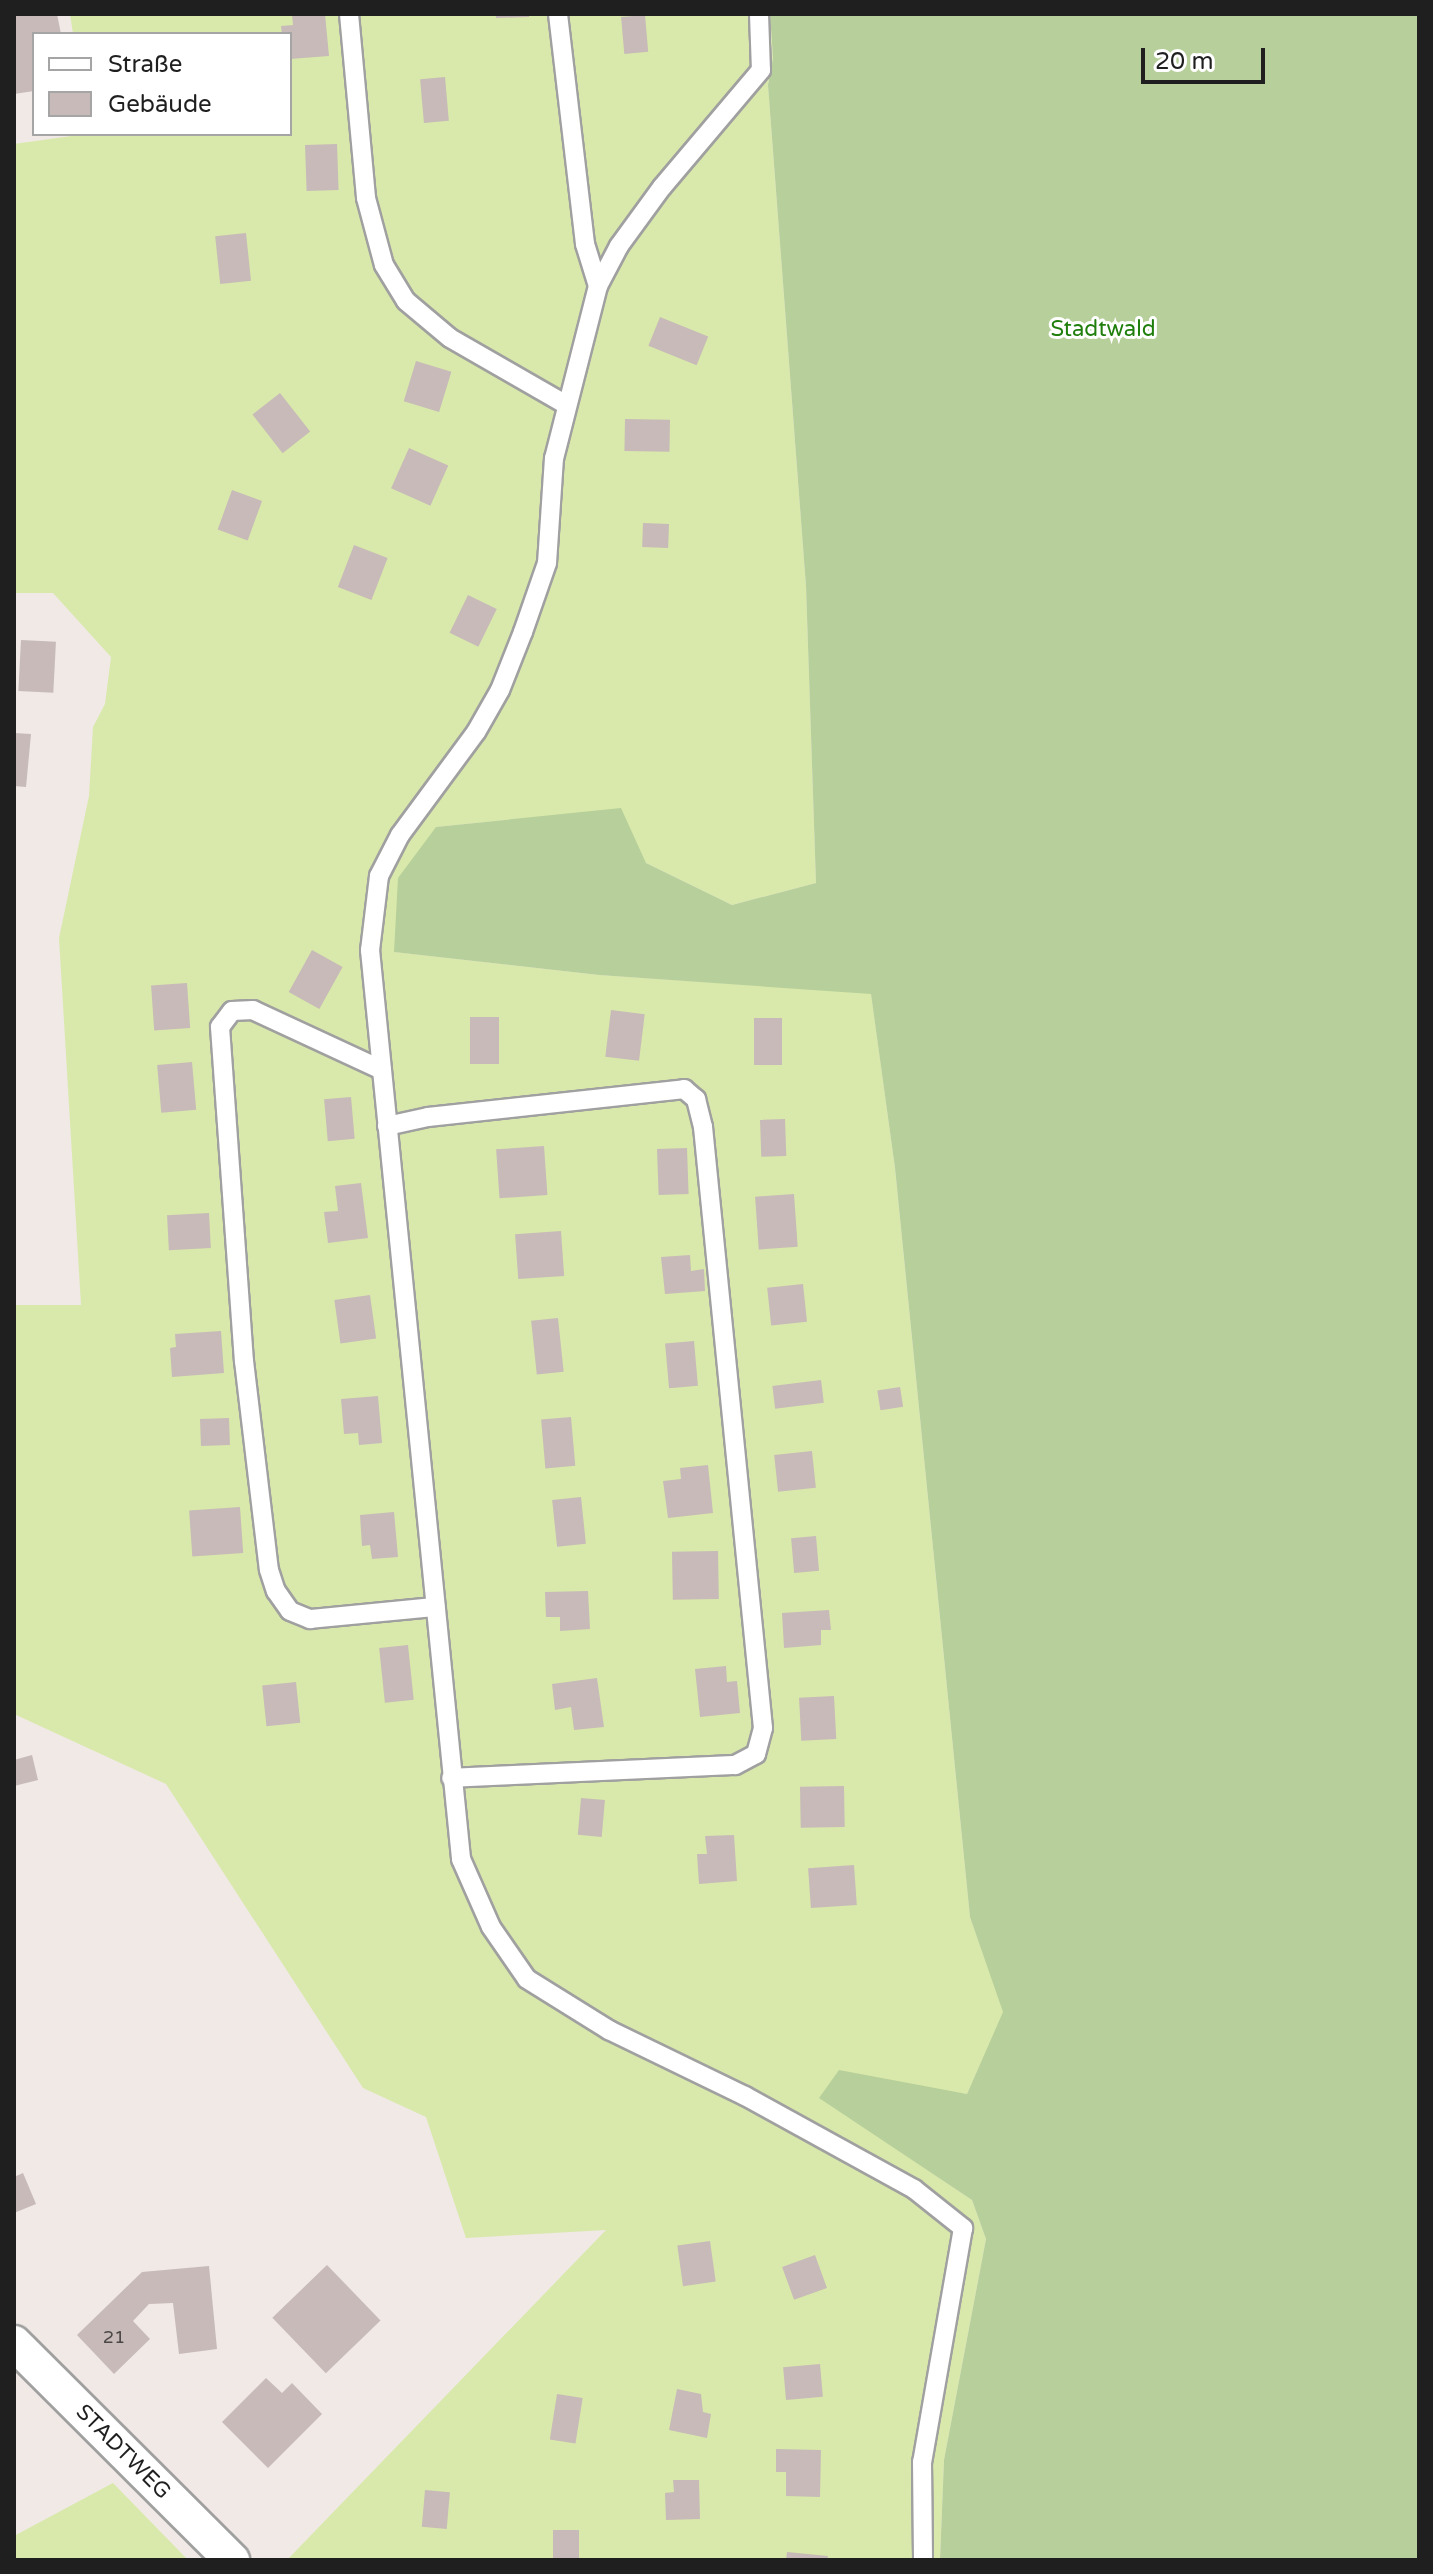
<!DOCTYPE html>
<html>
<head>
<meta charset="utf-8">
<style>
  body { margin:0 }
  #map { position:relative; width:1433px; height:2574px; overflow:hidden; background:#f0e9e5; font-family:"Varela Round",sans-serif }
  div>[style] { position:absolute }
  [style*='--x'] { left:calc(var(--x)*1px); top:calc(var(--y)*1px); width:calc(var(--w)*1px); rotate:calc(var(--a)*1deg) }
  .grass>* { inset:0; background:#d9e9ab }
  .forest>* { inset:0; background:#b7cf9a }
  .building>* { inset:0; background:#c7bab8; transform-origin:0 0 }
  .roads { filter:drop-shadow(2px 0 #a0a0a0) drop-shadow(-2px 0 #a0a0a0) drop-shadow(0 2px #a0a0a0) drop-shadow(0 -2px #a0a0a0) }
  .lane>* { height:18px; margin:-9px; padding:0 9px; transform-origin:9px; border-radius:9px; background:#fff }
  .street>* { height:34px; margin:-17px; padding:0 17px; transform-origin:17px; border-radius:17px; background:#fff }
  span { translate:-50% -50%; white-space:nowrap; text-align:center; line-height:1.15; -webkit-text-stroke:6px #fff; paint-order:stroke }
  .number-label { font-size:18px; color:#494645 }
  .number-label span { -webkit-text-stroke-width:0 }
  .park-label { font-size:22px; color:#1f7e0c }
  .street-label { font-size:22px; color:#1f1f1f }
  .frame { position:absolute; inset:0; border:16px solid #1f1f1f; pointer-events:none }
  .legend { position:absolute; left:32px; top:32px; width:260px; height:104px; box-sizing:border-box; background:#fff; border:2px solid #a5a5a5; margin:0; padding:10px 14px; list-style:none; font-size:24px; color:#1f1f1f }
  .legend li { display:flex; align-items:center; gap:16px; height:40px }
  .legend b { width:40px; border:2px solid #a5a5a5 }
  .scale { position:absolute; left:1141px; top:48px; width:124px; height:36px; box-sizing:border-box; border:4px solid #1f1f1f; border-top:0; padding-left:10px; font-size:24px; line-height:28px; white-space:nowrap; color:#1f1f1f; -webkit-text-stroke:6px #fff; paint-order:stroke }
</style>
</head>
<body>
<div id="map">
  <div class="grass">
    <i style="clip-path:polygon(70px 14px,770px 14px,773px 58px,768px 85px,806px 586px,816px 883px,732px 905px,550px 816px,436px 827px,395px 952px,599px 975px,871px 993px,895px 1168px,970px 1917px,1004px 2012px,967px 2094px,914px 2086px,820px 2098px,972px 2200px,986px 2239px,944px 2460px,940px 2560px,287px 2560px,606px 2230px,466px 2238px,426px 2117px,363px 2088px,166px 1784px,14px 1714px,14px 1305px,81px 1305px,59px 938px,89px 796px,93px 727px,105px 704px,111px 657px,53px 593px,14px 593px,14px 144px,86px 134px,290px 134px,290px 34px,73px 34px)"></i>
    <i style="clip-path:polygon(113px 2483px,188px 2560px,14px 2560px,14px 2536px)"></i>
  </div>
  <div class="forest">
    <i style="clip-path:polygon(770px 14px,1419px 14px,1419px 2560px,940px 2560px,944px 2460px,986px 2239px,972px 2200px,819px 2098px,839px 2070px,967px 2094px,1003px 2012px,970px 1917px,895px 1168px,871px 994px,599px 975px,394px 952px,398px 878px,436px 827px,621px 808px,646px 863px,732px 905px,816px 883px,806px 586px,768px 85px,773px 58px)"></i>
  </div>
  <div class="building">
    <i style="clip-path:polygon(14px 14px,57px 14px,61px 34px,34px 34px,34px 91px,14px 94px)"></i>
    <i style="clip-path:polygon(325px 14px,329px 56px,290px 59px,290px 34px,282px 34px,281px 26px,293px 25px,292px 15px)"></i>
    <i style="clip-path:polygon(496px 14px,529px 14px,529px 17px,496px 18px)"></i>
    <i style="left:645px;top:15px;width:37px;height:24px;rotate:85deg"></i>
    <i style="left:445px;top:77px;width:44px;height:25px;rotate:85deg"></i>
    <i style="left:337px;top:144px;width:46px;height:32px;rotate:88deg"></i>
    <i style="left:246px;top:233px;width:48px;height:31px;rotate:84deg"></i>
    <i style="left:660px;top:317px;width:52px;height:31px;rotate:22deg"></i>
    <i style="left:416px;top:361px;width:37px;height:42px;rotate:17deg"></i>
    <i style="left:280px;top:393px;width:49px;height:35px;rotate:52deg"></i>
    <i style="left:625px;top:419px;width:45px;height:32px;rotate:1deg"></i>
    <i style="left:409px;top:448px;width:43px;height:44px;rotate:24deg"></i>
    <i style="left:232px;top:490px;width:32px;height:42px;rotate:20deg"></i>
    <i style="left:643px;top:523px;width:26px;height:24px;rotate:2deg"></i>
    <i style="left:354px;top:545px;width:36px;height:45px;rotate:21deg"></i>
    <i style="left:468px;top:595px;width:32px;height:42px;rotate:26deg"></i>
    <i style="left:21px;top:640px;width:35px;height:51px;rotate:3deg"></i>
    <i style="clip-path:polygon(14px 733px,31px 734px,26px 787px,14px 786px)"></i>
    <i style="left:312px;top:950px;width:35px;height:48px;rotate:29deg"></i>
    <i style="left:187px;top:983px;width:45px;height:36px;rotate:86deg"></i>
    <i style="left:611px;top:1010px;width:34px;height:47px;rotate:7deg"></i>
    <i style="left:470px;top:1017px;width:29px;height:47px"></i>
    <i style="left:754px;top:1018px;width:28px;height:47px"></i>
    <i style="left:192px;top:1062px;width:48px;height:35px;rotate:85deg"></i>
    <i style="left:351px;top:1097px;width:42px;height:27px;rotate:85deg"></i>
    <i style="left:785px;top:1119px;width:37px;height:25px;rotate:88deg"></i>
    <i style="left:544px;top:1146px;width:49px;height:48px;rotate:86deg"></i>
    <i style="left:687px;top:1148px;width:46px;height:30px;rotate:88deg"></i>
    <i style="clip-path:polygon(361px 1183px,368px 1238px,328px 1243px,324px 1212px,338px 1211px,335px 1186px)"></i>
    <i style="left:794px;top:1194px;width:53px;height:39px;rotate:86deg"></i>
    <i style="left:209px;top:1213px;width:35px;height:42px;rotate:87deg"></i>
    <i style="left:561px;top:1231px;width:45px;height:46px;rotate:86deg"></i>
    <i style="clip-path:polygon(690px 1255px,691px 1271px,704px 1269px,705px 1291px,665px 1294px,661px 1257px)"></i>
    <i style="left:803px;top:1284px;width:38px;height:36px;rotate:84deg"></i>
    <i style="left:370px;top:1295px;width:44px;height:36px;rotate:82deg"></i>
    <i style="left:558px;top:1318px;width:54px;height:27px;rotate:84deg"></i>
    <i style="clip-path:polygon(221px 1331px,224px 1373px,172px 1377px,170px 1348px,176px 1347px,175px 1334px)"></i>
    <i style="left:694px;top:1341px;width:45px;height:29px;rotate:85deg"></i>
    <i style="left:821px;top:1380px;width:23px;height:49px;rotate:83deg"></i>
    <i style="left:900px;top:1387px;width:20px;height:23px;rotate:81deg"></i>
    <i style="clip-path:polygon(378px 1396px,382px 1443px,359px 1445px,358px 1433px,344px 1434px,341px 1399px)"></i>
    <i style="left:571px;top:1417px;width:49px;height:30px;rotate:85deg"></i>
    <i style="left:229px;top:1418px;width:27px;height:29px;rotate:88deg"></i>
    <i style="left:812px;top:1451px;width:37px;height:38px;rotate:84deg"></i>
    <i style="clip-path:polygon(708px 1465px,713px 1513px,668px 1518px,663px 1481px,681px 1479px,680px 1468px)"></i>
    <i style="left:581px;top:1497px;width:47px;height:29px;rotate:84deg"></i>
    <i style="left:240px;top:1507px;width:46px;height:51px;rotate:86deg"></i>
    <i style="clip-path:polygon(394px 1512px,398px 1557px,372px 1559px,370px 1545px,362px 1546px,360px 1515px)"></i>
    <i style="left:816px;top:1536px;width:35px;height:25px;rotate:85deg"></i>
    <i style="left:718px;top:1551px;width:48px;height:46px;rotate:89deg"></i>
    <i style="clip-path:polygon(588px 1591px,590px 1629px,560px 1631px,560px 1617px,546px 1617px,545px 1592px)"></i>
    <i style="clip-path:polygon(829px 1610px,831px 1630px,821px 1630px,821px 1645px,784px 1648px,782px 1613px)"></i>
    <i style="left:408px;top:1645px;width:55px;height:29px;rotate:84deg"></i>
    <i style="clip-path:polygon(726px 1666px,727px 1682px,737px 1681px,740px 1713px,700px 1717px,695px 1669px)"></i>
    <i style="clip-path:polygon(597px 1678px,604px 1727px,574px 1730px,571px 1707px,555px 1710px,552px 1684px)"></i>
    <i style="left:296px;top:1682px;width:41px;height:34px;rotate:84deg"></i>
    <i style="left:834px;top:1696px;width:43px;height:35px;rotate:87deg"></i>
    <i style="clip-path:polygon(32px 1755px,38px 1780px,14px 1786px,14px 1760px)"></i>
    <i style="left:844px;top:1786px;width:41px;height:44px;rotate:89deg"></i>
    <i style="left:581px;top:1798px;width:24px;height:37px;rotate:5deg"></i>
    <i style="clip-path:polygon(734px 1835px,737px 1881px,699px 1884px,697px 1854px,707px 1854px,705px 1836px)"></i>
    <i style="left:854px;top:1865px;width:40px;height:46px;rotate:86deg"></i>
    <i style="clip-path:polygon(23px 2173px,36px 2204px,14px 2213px,14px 2177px)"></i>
    <i style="left:710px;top:2241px;width:41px;height:33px;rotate:82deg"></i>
    <i style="left:815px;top:2255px;width:35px;height:35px;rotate:70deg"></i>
    <i style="left:327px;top:2265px;width:77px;height:76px;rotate:46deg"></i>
    <i style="clip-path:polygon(209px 2266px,217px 2349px,179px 2354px,173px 2303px,149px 2304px,133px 2321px,150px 2339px,114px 2374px,77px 2335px,142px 2272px)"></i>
    <i style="left:820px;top:2364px;width:33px;height:37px;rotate:85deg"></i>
    <i style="clip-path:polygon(266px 2378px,282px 2393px,292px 2383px,322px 2414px,268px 2468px,222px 2422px)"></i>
    <i style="clip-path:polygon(677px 2389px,701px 2394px,703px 2412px,711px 2414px,707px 2438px,669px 2430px)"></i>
    <i style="left:557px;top:2394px;width:26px;height:46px;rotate:9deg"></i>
    <i style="clip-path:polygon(776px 2449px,821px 2450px,820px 2497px,786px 2496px,786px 2472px,776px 2472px)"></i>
    <i style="clip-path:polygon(673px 2480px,699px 2480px,700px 2519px,666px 2520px,665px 2493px,674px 2492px)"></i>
    <i style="left:425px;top:2490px;width:25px;height:37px;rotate:5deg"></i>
    <i style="left:553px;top:2530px;width:26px;height:30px"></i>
    <i style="clip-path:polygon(787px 2552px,828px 2556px,827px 2560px,786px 2560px)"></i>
  </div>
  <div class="roads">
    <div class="lane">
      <i style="--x:349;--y:14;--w:185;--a:84.7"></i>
      <i style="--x:366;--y:198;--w:69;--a:75"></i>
      <i style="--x:384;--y:265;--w:42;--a:58.6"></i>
      <i style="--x:406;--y:301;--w:57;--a:40.1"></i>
      <i style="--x:450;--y:338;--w:133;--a:29.9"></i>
      <i style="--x:558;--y:14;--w:232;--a:83.3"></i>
      <i style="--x:585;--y:244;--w:44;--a:72.8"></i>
      <i style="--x:759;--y:14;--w:56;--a:88"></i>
      <i style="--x:761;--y:70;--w:153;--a:130.2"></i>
      <i style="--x:662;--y:187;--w:73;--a:126.1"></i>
      <i style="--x:619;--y:246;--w:45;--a:117.7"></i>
      <i style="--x:598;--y:286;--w:178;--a:104.3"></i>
      <i style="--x:554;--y:458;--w:105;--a:93.8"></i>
      <i style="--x:547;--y:563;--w:73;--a:109.2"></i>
      <i style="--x:523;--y:632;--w:62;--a:111.6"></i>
      <i style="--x:500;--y:690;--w:48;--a:119.7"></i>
      <i style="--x:476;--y:732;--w:128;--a:126.4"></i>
      <i style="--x:400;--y:835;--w:46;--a:117.1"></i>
      <i style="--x:379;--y:876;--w:75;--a:96.9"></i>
      <i style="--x:370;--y:950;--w:914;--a:84.28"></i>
      <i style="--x:461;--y:1859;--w:74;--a:66.2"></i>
      <i style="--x:491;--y:1927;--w:63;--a:55.3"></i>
      <i style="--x:527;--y:1979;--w:97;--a:31.9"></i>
      <i style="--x:609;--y:2030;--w:151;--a:25.9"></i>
      <i style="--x:745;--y:2096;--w:193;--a:28.8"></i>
      <i style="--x:914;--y:2189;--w:63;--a:38.5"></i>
      <i style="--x:963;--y:2228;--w:238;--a:99.9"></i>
      <i style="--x:922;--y:2462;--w:98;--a:89.4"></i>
      <i style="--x:382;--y:1070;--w:142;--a:-155.1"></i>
      <i style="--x:253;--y:1010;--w:21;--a:177"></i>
      <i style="--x:232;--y:1011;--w:20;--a:127"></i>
      <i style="--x:220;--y:1027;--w:335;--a:85.9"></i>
      <i style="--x:244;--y:1361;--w:210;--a:83.2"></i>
      <i style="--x:269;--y:1570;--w:22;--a:72"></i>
      <i style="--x:276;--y:1591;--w:24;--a:55"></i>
      <i style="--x:290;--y:1611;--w:22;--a:22"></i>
      <i style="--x:310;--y:1619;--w:126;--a:-5.5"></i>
      <i style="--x:387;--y:1126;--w:42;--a:-12.4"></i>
      <i style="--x:428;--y:1117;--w:258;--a:-6.2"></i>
      <i style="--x:684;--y:1089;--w:16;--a:40"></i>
      <i style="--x:696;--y:1099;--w:29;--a:76"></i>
      <i style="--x:703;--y:1127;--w:604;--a:84.3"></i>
      <i style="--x:763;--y:1728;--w:27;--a:105"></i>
      <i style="--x:756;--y:1754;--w:24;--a:152"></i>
      <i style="--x:735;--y:1765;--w:284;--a:177.4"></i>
    </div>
    <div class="street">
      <i style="--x:14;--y:2343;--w:308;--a:44.9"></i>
    </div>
  </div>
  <div class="number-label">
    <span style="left:114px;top:2337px">21</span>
  </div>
  <div class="park-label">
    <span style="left:1103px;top:330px">Stadtwald</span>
  </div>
  <div class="street-label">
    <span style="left:123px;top:2452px;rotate:45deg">STADTWEG</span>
  </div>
  <div class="frame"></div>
  <ul class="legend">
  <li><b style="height:10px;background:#fff"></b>Straße</li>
  <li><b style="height:22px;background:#c7bab8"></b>Gebäude</li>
  </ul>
  <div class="scale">20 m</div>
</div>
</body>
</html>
